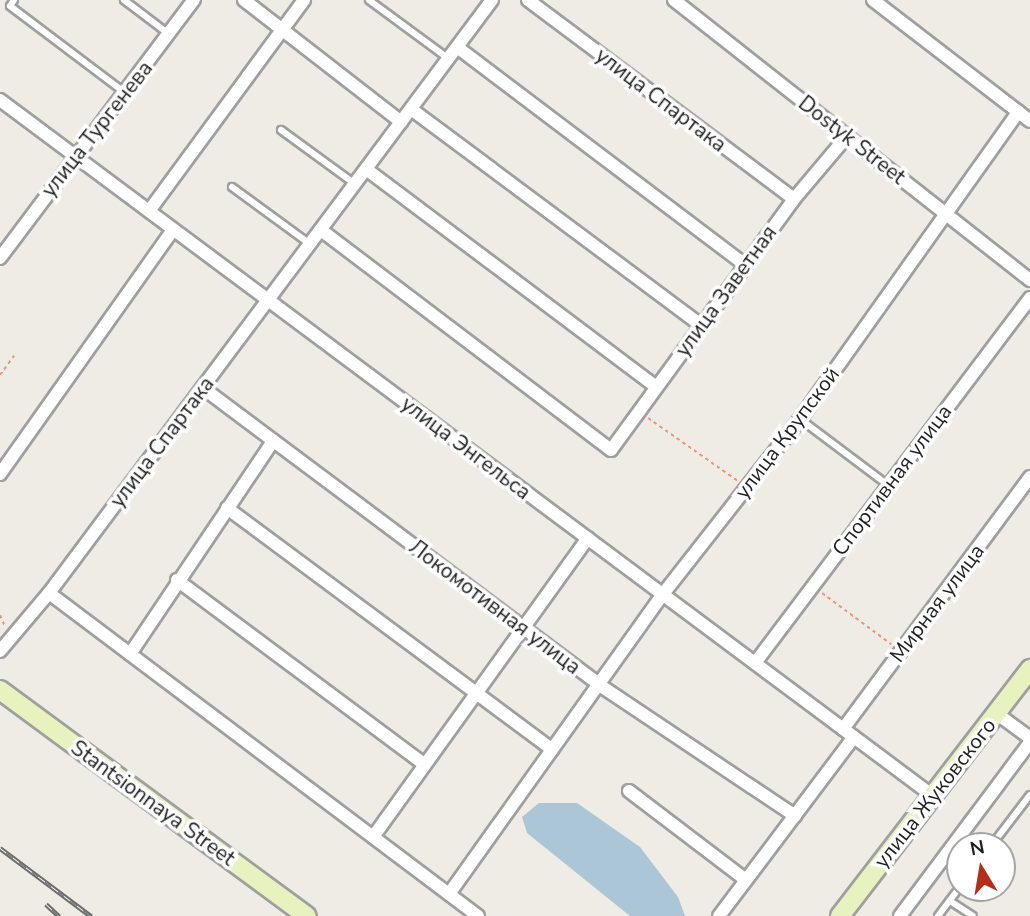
<!DOCTYPE html>
<html>
<head>
<meta charset="utf-8">
<style>
  body { margin:0 }
  #map { position:relative; width:1030px; height:916px; overflow:hidden; background:#eeece5; font-family:"Nunito Sans",sans-serif }
  div>[style] { position:absolute }
  [style*='--x'] { left:calc(var(--x)*1px); top:calc(var(--y)*1px); width:calc(var(--w)*1px); rotate:calc(var(--a)*1deg) }
  .water>* { inset:0; background:#abc6d6 }
  .path>* { height:2px; margin-top:-1px; transform-origin:0; background:repeating-linear-gradient(90deg,#e9967b 0 3.5px,transparent 0 7px) }
  .roads { filter:drop-shadow(2px 0 #9f9f9f) drop-shadow(-2px 0 #9f9f9f) drop-shadow(0 2px #9f9f9f) drop-shadow(0 -2px #9f9f9f) }
  .lane>* { height:6px; margin:-3px; padding:0 3px; transform-origin:3px; border-radius:3px; background:#fff }
  .street>* { height:12px; margin:-6px; padding:0 6px; transform-origin:6px; border-radius:6px; background:#fff }
  .secondary>* { height:18px; margin:-9px; padding:0 9px; transform-origin:9px; border-radius:9px; background:#e8f2bf }
  .rail>* { height:5px; margin-top:-2.5px; transform-origin:0; background:repeating-linear-gradient(90deg,#fff 0 8px,#6c6c6c 0 16px); box-sizing:border-box; border-block:2px solid #6c6c6c }
  span { translate:-50% -50%; white-space:nowrap; text-align:center; line-height:1.15; -webkit-text-stroke:7px #fff; paint-order:stroke }
  .street-label { font-size:21px; color:#1e1e1e }
  .north { position:absolute; left:946px; top:832px; width:70px; height:70px; box-sizing:border-box; background:#fff; border:2px solid #a5a5a5; border-radius:50%; rotate:349deg; font-size:19px; font-weight:700; line-height:28px; text-align:center; color:#1e1e1e }
  .north::after { content:''; display:block; margin:auto; width:24px; height:32px; background:#b52e17; clip-path:polygon(50% 0,100% 100%,50% 72%,0 100%) }
</style>
</head>
<body>
<div id="map">
  <div class="water">
    <i style="clip-path:polygon(539px 803px,577px 803px,640px 847px,678px 897px,685px 916px,630px 916px,527px 833px,522px 817px)"></i>
  </div>
  <div class="path">
    <i style="--x:0;--y:375;--w:24;--a:-54"></i>
    <i style="--x:648;--y:418;--w:110;--a:35"></i>
    <i style="--x:822;--y:593;--w:86;--a:36.5"></i>
    <i style="--x:0;--y:615;--w:13;--a:67"></i>
  </div>
  <div class="roads">
    <div class="lane">
      <i style="--x:14;--y:0;--w:7;--a:124"></i>
      <i style="--x:10;--y:6;--w:143;--a:37"></i>
      <i style="--x:124;--y:0;--w:56;--a:37.1"></i>
      <i style="--x:369;--y:0;--w:99;--a:36.4"></i>
      <i style="--x:281;--y:130;--w:92;--a:36.1"></i>
      <i style="--x:232;--y:187;--w:97;--a:36.2"></i>
      <i style="--x:800;--y:419;--w:110;--a:36.9"></i>
      <i style="--x:991;--y:846;--w:64;--a:-52.6"></i>
      <i style="--x:950;--y:901;--w:27;--a:33"></i>
      <i style="--x:938;--y:916;--w:36;--a:-53"></i>
    </div>
    <div class="street">
      <i style="--x:244;--y:0;--w:199;--a:37.8"></i>
      <i style="--x:528;--y:0;--w:332;--a:36.8"></i>
      <i style="--x:674;--y:0;--w:453;--a:38.2"></i>
      <i style="--x:873;--y:0;--w:198;--a:37.6"></i>
      <i style="--x:457;--y:47;--w:361;--a:37.1"></i>
      <i style="--x:0;--y:100;--w:1164;--a:36.72"></i>
      <i style="--x:411;--y:109;--w:362;--a:36.7"></i>
      <i style="--x:366;--y:169;--w:363;--a:36.9"></i>
      <i style="--x:149;--y:211;--w:262;--a:-53.7"></i>
      <i style="--x:321;--y:230;--w:364;--a:37.2"></i>
      <i style="--x:611;--y:450;--w:311;--a:-53.9"></i>
      <i style="--x:794;--y:199;--w:82;--a:-49.9"></i>
      <i style="--x:0;--y:258;--w:323;--a:-53.1"></i>
      <i style="--x:203;--y:388;--w:494;--a:36.8"></i>
      <i style="--x:598;--y:684;--w:237;--a:33.8"></i>
      <i style="--x:0;--y:474;--w:299;--a:-54.7"></i>
      <i style="--x:227;--y:508;--w:405;--a:36.6"></i>
      <i style="--x:177;--y:580;--w:309;--a:36.7"></i>
      <i style="--x:49;--y:593;--w:537;--a:36.98"></i>
      <i style="--x:0;--y:651;--w:76;--a:-49.8"></i>
      <i style="--x:49;--y:593;--w:740;--a:-53.24"></i>
      <i style="--x:130;--y:654;--w:257;--a:-56.1"></i>
      <i style="--x:755;--y:663;--w:457;--a:-53"></i>
      <i style="--x:996;--y:713;--w:42;--a:36.3"></i>
      <i style="--x:843;--y:729;--w:314;--a:-53.4"></i>
      <i style="--x:629;--y:791;--w:147;--a:37.3"></i>
      <i style="--x:373;--y:837;--w:368;--a:-54.3"></i>
      <i style="--x:449;--y:894;--w:369;--a:-54.5"></i>
      <i style="--x:663;--y:594;--w:222;--a:-51.9"></i>
      <i style="--x:800;--y:419;--w:377;--a:-54.6"></i>
      <i style="--x:719;--y:916;--w:224;--a:-53"></i>
      <i style="--x:900;--y:916;--w:217;--a:-53.2"></i>
    </div>
    <div class="secondary">
      <i style="--x:0;--y:690;--w:381;--a:36.4"></i>
      <i style="--x:840;--y:916;--w:312;--a:-52.4"></i>
    </div>
  </div>
  <div class="rail">
    <i style="--x:0;--y:848;--w:114;--a:36.8"></i>
    <i style="--x:46;--y:904;--w:18;--a:43"></i>
  </div>
  <div class="street-label">
    <span style="left:661px;top:100px;rotate:37deg">улица Спартака</span>
    <span style="left:97px;top:129px;rotate:-52deg">улица Тургенева</span>
    <span style="left:852px;top:140px;rotate:38deg">Dostyk Street</span>
    <span style="left:726px;top:291px;rotate:-54deg">улица Заветная</span>
    <span style="left:787px;top:433px;rotate:-53deg">улица Крупской</span>
    <span style="left:162px;top:442px;rotate:-53deg">улица Спартака</span>
    <span style="left:466px;top:448px;rotate:37deg">улица Энгельса</span>
    <span style="left:892px;top:480px;rotate:-53deg">Спортивная улица</span>
    <span style="left:937px;top:603px;rotate:-53deg">Мирная улица</span>
    <span style="left:495px;top:607px;rotate:37deg">Локомотивная улица</span>
    <span style="left:935px;top:793px;rotate:-52deg">улица Жуковского</span>
    <span style="left:153px;top:803px;rotate:36deg">Stantsionnaya Street</span>
  </div>
  <div class="north">N</div>
</div>
</body>
</html>
